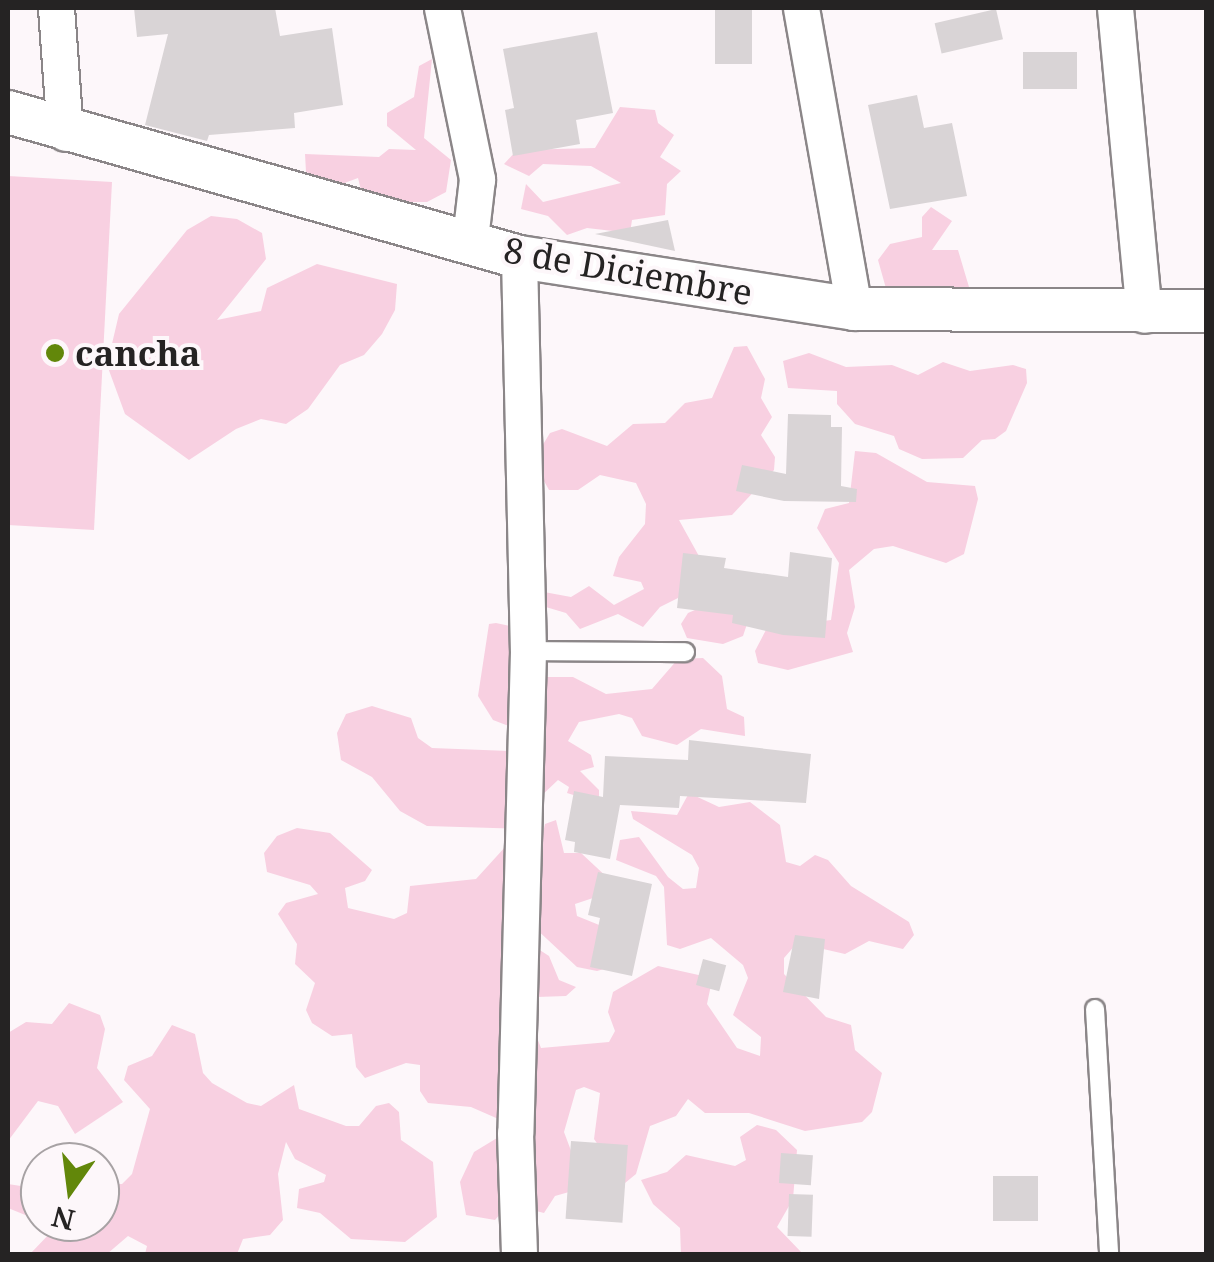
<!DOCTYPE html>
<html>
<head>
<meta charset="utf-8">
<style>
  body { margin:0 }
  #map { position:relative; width:1214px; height:1262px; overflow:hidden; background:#fdf7fa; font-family:"Noto Serif",serif }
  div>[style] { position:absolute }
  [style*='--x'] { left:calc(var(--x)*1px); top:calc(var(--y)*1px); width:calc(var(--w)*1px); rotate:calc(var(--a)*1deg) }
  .green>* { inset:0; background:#f8d0e1 }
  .building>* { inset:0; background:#d9d4d6; transform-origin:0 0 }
  .roads { filter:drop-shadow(2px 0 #8b8688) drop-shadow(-2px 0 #8b8688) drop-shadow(0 2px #8b8688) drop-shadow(0 -2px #8b8688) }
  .service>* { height:18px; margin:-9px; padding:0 9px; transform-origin:9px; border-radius:9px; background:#fff }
  .minor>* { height:35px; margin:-17.5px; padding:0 17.5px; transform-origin:17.5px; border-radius:17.5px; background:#fff }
  .tertiary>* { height:42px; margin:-21px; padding:0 21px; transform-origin:21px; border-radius:21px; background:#fff }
  .dots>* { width:28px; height:28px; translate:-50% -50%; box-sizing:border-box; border:5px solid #fdf7fa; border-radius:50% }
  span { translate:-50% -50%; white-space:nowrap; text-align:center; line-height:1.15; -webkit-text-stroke:8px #fdf7fa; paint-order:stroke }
  .street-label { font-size:35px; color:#252323 }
  .poi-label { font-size:35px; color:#252323; font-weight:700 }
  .left { translate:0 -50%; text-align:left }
  .frame { position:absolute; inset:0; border:10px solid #252323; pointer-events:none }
  .north { position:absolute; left:20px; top:1142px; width:100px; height:100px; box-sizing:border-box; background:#fdf7fa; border:2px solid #a7a2a4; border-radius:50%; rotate:194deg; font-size:28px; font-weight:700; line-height:40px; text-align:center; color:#252323 }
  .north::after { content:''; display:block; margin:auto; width:35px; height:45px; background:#62870a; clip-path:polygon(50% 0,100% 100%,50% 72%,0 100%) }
</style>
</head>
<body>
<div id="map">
  <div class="green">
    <i style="clip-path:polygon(432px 59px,424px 138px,451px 160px,446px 192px,427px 202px,364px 202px,358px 178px,339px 185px,306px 172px,305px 154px,379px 157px,389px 149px,416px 150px,387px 126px,387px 113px,414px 97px,419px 66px)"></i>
    <i style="clip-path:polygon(620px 107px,655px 110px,658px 123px,674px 135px,660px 157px,681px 171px,667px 184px,665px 215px,632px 220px,630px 233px,587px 228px,567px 235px,548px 216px,521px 209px,526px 184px,543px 202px,621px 183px,591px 166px,543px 164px,529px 176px,504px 164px,517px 150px,595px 148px)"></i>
    <i style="clip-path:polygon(8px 176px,112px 182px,94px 530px,8px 525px)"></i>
    <i style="clip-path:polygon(931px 207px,952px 221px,932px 250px,958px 250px,969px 287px,887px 292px,878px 260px,890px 244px,922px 237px,922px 217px)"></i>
    <i style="clip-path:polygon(211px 216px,237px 219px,262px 233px,266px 259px,217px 320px,261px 311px,267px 288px,317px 264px,397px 284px,395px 310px,382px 334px,364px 355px,340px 365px,308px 409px,286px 424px,261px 419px,236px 429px,189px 460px,125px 414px,107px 365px,119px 314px,187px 230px)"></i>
    <i style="clip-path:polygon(747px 346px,765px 379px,761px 398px,772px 417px,761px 435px,775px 457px,774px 470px,732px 515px,679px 520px,700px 558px,684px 595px,660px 607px,643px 627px,618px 614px,580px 629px,566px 613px,539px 605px,544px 592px,571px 597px,589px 586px,614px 605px,644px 589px,641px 582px,613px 576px,619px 557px,645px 524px,646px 504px,636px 483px,600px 475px,578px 490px,549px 490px,539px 472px,539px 451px,550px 433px,562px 429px,607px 446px,633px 424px,665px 423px,685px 403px,712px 398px,734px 347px)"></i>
    <i style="clip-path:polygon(809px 353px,846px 367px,892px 365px,918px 375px,943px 362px,970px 371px,1013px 365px,1026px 369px,1027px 383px,1006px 431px,995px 439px,982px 440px,963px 458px,922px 459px,899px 449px,894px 436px,855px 424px,837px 404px,837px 391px,788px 388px,783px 361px)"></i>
    <i style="clip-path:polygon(855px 451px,876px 453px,927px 482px,975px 486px,978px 499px,964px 554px,946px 563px,893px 546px,874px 549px,849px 570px,855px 607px,847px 633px,853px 652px,788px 670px,758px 663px,755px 651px,767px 628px,831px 620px,839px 563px,817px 528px,825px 509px,849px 503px)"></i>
    <i style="clip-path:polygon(725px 597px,747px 624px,743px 636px,723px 644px,687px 638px,681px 624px,688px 613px)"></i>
    <i style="clip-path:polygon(496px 623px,514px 627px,542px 677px,573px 677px,606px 694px,652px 689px,678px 659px,703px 658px,722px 676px,727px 709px,744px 717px,745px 736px,701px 729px,677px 745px,642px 736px,632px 718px,619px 714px,579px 722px,568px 741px,591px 755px,594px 767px,580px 771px,599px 790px,599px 803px,567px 793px,569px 787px,558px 780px,539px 798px,526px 829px,427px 826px,400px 811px,372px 777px,341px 760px,337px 733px,346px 714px,372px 706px,411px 718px,418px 738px,432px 748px,509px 751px,511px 727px,493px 720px,478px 696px,489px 624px)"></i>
    <i style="clip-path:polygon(689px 793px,719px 807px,750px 802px,780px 825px,786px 862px,800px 866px,815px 855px,828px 860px,851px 886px,909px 922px,914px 935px,903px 949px,869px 941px,845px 954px,797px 943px,784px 958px,784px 974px,826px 1017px,851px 1025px,855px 1050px,882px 1073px,872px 1112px,862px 1122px,805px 1131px,749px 1113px,705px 1113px,688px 1099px,676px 1116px,650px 1126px,636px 1174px,625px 1183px,594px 1139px,600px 1093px,584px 1087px,576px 1090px,564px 1132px,573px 1156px,569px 1192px,555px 1196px,544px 1213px,509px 1204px,495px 1220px,466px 1215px,460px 1182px,474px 1152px,502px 1135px,503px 1121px,471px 1107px,428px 1103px,420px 1091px,420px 1065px,406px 1063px,365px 1078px,356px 1067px,352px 1034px,332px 1036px,312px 1023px,306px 1010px,315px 983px,295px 964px,297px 944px,278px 914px,286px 903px,318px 894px,310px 885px,267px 872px,264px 853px,277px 836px,297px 828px,330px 833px,372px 870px,365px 881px,345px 888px,348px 908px,394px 919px,407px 913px,410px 886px,476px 879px,506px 846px,539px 850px,545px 824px,556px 820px,564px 853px,581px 853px,610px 880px,599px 896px,575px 904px,577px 916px,609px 929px,604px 969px,597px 971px,577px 967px,533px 926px,532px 945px,549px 956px,559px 980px,576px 987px,566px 996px,537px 997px,534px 1030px,541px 1048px,609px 1042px,615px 1031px,608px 1012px,613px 992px,658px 966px,703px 976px,711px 985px,707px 1004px,737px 1048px,760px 1056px,761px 1037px,733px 1015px,748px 978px,743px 965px,711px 938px,680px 949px,667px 945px,664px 887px,656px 876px,616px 860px,620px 840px,639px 837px,668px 877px,683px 889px,696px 888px,699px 868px,692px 855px,633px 819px,631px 811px,677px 815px)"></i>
    <i style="clip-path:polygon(69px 1003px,100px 1015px,105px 1029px,97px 1068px,123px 1102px,75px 1134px,58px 1106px,38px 1101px,8px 1141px,8px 1033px,26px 1022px,52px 1024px)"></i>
    <i style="clip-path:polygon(172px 1025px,195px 1034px,203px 1073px,212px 1083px,247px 1103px,261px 1106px,294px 1085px,299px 1109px,346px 1126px,359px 1126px,376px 1106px,389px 1103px,399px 1112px,401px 1140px,433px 1162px,437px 1217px,405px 1242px,351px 1239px,320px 1213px,297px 1208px,299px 1189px,324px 1182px,326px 1175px,295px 1159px,286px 1142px,278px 1174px,283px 1220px,270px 1235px,243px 1239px,237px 1254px,145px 1254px,147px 1246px,128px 1236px,107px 1254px,30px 1254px,54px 1229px,41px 1222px,100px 1222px,100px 1184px,122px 1184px,132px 1174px,150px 1109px,124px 1080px,128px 1066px,152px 1056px)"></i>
    <i style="clip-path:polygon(757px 1125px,776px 1130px,797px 1150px,793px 1199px,777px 1227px,803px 1254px,681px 1254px,680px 1228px,653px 1204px,641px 1180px,667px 1172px,686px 1155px,735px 1166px,746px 1160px,740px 1137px)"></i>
    <i style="clip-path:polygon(8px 1184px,40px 1189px,40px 1221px,8px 1208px)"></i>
  </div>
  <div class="building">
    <i style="clip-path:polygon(134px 8px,275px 8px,280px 36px,332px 28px,343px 105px,294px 113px,295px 128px,209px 135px,207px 141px,145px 125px,168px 34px,137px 37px)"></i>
    <i style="left:715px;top:8px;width:37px;height:56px"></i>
    <i style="left:996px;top:9px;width:31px;height:63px;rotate:77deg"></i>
    <i style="clip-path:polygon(597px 32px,613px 113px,576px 120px,580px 144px,513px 156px,505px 110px,514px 108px,503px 49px)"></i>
    <i style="left:1077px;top:52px;width:37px;height:54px;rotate:90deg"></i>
    <i style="clip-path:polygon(917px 95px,924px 128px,952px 123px,967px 196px,890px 209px,868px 105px)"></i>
    <i style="clip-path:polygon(668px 220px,675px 251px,595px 234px)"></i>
    <i style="clip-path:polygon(788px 414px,831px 415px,831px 427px,842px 427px,841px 486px,857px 489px,856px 502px,784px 501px,736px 491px,742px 465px,786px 474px)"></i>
    <i style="clip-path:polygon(790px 552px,832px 558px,825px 638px,783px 635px,732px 623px,733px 615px,677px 608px,683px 553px,726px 558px,724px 568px,788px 577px)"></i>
    <i style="clip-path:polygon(689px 740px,811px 754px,806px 803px,680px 796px,679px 808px,620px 805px,610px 859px,574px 852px,575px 842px,565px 840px,574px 791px,603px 797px,605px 756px,688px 760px)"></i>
    <i style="clip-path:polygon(598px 872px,652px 884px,632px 976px,590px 967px,600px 918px,588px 915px)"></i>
    <i style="clip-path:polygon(795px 935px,825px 939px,819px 999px,783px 992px)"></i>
    <i style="left:703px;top:959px;width:24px;height:27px;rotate:15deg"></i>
    <i style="left:571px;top:1141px;width:57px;height:78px;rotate:4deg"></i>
    <i style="left:781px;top:1153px;width:32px;height:30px;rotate:4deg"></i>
    <i style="left:993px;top:1176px;width:45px;height:45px"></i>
    <i style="left:789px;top:1194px;width:24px;height:42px;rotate:2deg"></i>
  </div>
  <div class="roads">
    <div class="service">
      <i style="--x:528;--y:651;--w:157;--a:0.4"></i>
      <i style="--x:1095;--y:1009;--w:245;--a:86.7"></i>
    </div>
    <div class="minor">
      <i style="--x:56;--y:8;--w:125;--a:85.9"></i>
      <i style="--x:442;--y:8;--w:175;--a:78.4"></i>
      <i style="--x:477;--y:179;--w:60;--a:96.7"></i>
      <i style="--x:801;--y:8;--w:306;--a:80"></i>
      <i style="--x:1115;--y:8;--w:308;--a:84.6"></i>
      <i style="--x:519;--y:257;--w:394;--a:88.7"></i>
      <i style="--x:528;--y:651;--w:482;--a:91.5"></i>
      <i style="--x:515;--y:1133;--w:121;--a:88.1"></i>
    </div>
    <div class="tertiary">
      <i style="--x:8;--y:112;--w:531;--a:15.84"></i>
      <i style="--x:519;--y:257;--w:339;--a:8.8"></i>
      <i style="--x:854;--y:309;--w:352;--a:0.3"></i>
    </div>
  </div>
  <div class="dots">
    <i style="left:55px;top:353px;background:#62870a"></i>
  </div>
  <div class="street-label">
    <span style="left:628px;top:271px;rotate:10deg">8 de Diciembre</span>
  </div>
  <div class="poi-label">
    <span class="left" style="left:75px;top:353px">cancha</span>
  </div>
  <div class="frame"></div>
  <div class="north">N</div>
</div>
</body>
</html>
